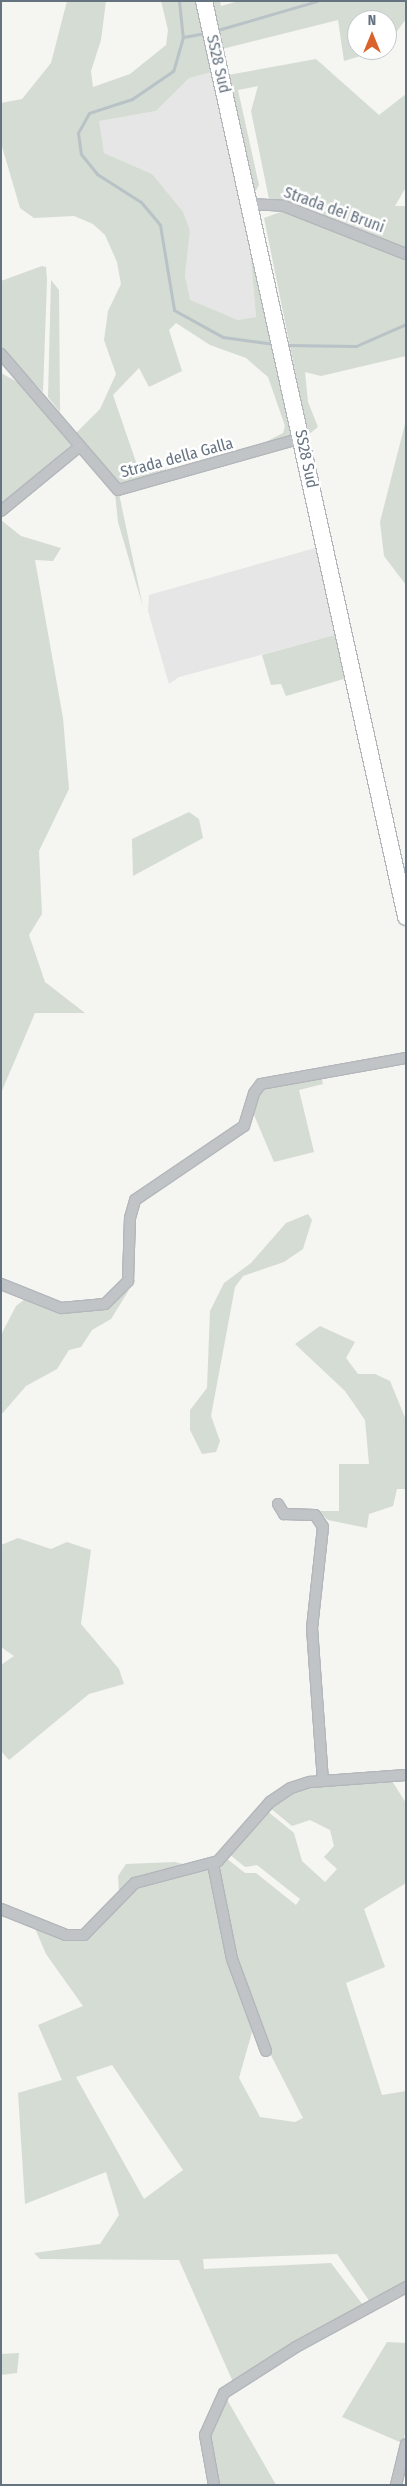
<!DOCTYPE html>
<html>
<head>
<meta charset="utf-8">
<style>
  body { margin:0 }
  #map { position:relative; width:407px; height:2486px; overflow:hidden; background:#f5f5f1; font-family:"Fira Sans Condensed",sans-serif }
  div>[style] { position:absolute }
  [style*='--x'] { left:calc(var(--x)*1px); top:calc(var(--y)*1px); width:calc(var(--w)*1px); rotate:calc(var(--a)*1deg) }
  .built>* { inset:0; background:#e5e6e5 }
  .green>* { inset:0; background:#d5dcd3 }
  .stream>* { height:3px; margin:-1.5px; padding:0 1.5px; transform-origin:1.5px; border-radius:1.5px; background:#b8c2c7 }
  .roads { filter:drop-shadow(1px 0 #b3b7bb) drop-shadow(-1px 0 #b3b7bb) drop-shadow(0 1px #b3b7bb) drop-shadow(0 -1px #b3b7bb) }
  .street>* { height:10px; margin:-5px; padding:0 5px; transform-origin:5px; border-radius:5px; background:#c0c4c7 }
  .primary>* { height:16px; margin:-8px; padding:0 8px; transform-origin:8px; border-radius:8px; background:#fff }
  span { translate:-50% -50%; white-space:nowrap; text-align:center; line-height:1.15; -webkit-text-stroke:5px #fff; paint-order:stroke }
  .street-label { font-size:16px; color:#657381 }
  .frame { position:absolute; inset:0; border:2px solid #657381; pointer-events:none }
  .north { position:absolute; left:347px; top:10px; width:50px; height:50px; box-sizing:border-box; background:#fff; border:1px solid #c1c7cd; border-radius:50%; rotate:0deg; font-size:14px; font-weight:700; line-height:20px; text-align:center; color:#657381 }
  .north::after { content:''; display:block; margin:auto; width:18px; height:22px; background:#da622c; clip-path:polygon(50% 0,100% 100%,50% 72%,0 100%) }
</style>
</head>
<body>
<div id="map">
  <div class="built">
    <i style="clip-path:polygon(215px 71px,250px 247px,256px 317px,238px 320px,189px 300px,185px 276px,190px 231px,152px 174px,104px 153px,98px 121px,156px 111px,189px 77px)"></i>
    <i style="clip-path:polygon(319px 547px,338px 634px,179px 677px,169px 684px,148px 611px,149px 595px)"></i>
  </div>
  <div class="green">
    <i style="clip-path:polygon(67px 1px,106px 1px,101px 40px,91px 71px,93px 87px,130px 74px,166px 45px,168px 30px,161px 1px,199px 1px,215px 71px,189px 78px,156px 111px,99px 121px,104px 153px,152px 174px,183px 212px,190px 231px,185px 276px,190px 300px,238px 320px,256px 317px,250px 247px,291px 437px,256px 447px,283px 433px,285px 426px,268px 377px,246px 358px,210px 345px,176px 323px,169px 330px,182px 371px,149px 387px,139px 368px,113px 395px,137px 465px,161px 457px,168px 475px,122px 487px,111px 480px,76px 433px,100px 409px,116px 374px,104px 340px,108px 311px,121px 284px,117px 262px,105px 235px,93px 224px,74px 216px,34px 218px,20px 208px,1px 143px,1px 103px,22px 99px,51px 63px)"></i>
    <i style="clip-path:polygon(211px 1px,220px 1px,221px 6px,239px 1px,406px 1px,406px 19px,387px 45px,387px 20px,357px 20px,357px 50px,380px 50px,344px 61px,338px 20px,222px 49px)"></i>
    <i style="clip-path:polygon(316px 59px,379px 115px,406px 94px,406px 187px,395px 206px,406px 206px,406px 250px,269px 199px,251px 111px,258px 86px,238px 90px,259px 185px,255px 192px,228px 75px)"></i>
    <i style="clip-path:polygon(286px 210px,406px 259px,406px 356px,321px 376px,305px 372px,308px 402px,318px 427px,308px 435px,264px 218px)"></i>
    <i style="clip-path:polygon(42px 266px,46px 267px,47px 280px,43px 392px,1px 349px,1px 281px)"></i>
    <i style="clip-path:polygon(51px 280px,59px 290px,60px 412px,48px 397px)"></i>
    <i style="clip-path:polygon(1px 373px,30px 389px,71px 445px,1px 505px)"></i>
    <i style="clip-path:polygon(406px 420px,406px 585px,384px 556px,380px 522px)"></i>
    <i style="clip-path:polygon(115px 493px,119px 494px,143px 607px,118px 522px)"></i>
    <i style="clip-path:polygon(1px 520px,21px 536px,61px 548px,53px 561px,35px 560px,63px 718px,69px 789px,39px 851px,42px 914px,29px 935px,45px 982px,85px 1013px,35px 1013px,1px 1093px)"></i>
    <i style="clip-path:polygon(338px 634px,347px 678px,286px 696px,281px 684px,271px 685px,262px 655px)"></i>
    <i style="clip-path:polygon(189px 812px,199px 819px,203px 838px,133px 876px,132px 839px)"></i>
    <i style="clip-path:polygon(321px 1075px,323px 1084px,299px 1090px,314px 1152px,274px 1162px,254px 1115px,256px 1096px,263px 1086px)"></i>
    <i style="clip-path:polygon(308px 1214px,312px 1220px,303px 1249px,284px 1262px,243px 1276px,235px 1287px,211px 1416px,220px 1441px,216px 1452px,202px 1454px,190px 1430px,190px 1410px,207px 1388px,210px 1311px,224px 1283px,251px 1263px,286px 1223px)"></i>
    <i style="clip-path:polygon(129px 1290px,111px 1319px,92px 1330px,81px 1347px,69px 1350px,57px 1369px,26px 1386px,1px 1415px,1px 1335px,16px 1306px,25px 1299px,72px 1312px,96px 1310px)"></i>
    <i style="clip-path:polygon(320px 1326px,355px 1342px,346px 1358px,358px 1374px,375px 1374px,390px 1381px,406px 1420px,406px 1489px,397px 1489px,393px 1506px,369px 1514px,367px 1528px,328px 1520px,318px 1511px,339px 1511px,339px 1464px,369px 1464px,365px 1420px,345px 1391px,295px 1344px)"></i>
    <i style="clip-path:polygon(18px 1538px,51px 1549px,67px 1542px,91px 1550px,81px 1624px,119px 1669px,124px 1684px,89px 1694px,9px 1760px,1px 1751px,1px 1665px,14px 1656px,1px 1647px,1px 1545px)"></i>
    <i style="clip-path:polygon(evenodd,392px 1781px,406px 1803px,406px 1883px,364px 1909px,385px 1967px,346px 1983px,382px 2095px,406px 2091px,406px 2282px,370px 2302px,337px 2254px,203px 2259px,204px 2269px,331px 2263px,363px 2305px,233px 2382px,179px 2260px,40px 2259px,34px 2253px,100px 2244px,119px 2215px,106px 2172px,25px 2204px,18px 2093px,62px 2080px,38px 2025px,83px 2006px,46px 1954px,34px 1926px,89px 1936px,134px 1888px,211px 1869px,218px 1915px,252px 2032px,239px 2078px,260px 2117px,295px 2122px,303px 2118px,254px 2022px,233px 1954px,216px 1866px,226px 1858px,245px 1873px,256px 1873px,296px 1905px,300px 1899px,257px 1865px,245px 1867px,229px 1854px,266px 1810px,294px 1833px,302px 1861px,325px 1882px,337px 1869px,324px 1857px,334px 1846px,330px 1830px,310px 1820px,292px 1826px,269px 1807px,308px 1785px,392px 1781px,112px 2065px,183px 2170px,144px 2199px,76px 2077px,112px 2065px)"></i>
    <i style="clip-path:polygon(175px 1862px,191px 1866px,119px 1893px,118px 1876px,126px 1864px)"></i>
    <i style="clip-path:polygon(387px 2342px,406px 2343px,406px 2431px,402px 2443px,342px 2417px)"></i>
    <i style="clip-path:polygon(19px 2353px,17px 2373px,1px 2375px,1px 2354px)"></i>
    <i style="clip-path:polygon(225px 2396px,276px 2485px,217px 2485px,207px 2438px)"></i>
  </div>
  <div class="stream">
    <i style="--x:179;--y:1;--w:36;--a:84"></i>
    <i style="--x:183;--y:37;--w:35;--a:106"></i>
    <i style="--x:173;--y:71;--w:50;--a:145.7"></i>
    <i style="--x:132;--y:99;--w:45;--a:162"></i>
    <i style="--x:89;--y:113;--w:23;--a:119"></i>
    <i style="--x:78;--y:133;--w:21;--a:82"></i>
    <i style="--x:81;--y:154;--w:26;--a:51"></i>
    <i style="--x:97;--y:174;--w:52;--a:32.5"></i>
    <i style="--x:141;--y:202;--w:30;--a:50"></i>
    <i style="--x:160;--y:225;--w:86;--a:80.6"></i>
    <i style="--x:174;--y:310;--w:56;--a:28.9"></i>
    <i style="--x:223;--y:337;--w:52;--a:7.7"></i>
    <i style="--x:214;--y:31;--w:107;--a:-16.2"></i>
    <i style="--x:183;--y:37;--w:23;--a:-10"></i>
    <i style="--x:286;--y:345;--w:70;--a:0.8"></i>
    <i style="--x:356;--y:346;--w:55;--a:-23.7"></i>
  </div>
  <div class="roads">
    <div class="street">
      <i style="--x:250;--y:204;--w:34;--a:3"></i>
      <i style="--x:284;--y:206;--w:131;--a:21.5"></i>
      <i style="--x:1;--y:354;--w:179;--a:49.3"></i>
      <i style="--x:118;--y:490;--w:191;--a:-15.8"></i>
      <i style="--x:1;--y:511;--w:102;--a:-39.4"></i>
      <i style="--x:1;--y:1284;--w:65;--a:21.8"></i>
      <i style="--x:61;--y:1308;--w:44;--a:-5.2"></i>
      <i style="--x:105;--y:1304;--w:33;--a:-45"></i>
      <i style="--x:128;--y:1281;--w:63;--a:-88.2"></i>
      <i style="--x:130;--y:1218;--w:19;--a:-74"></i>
      <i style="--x:135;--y:1200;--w:132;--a:-34.2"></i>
      <i style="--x:244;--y:1126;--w:34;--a:-73"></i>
      <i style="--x:254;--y:1093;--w:11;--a:-52"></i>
      <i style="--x:261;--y:1084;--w:147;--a:-10.2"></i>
      <i style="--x:278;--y:1504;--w:12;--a:59"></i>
      <i style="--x:284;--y:1514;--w:31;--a:2"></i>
      <i style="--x:315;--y:1515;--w:14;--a:56"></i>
      <i style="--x:323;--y:1527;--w:102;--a:96.2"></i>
      <i style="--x:312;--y:1628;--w:153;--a:85.9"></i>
      <i style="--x:213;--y:1864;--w:97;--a:78.7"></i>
      <i style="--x:232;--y:1959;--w:98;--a:69.7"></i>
      <i style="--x:1;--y:1909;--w:70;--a:21.8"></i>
      <i style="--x:66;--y:1935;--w:18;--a:0"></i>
      <i style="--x:84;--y:1935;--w:73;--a:-45.6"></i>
      <i style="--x:135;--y:1883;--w:86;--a:-14.8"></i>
      <i style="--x:218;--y:1861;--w:79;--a:-48.6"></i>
      <i style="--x:270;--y:1802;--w:25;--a:-34"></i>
      <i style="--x:291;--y:1788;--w:20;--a:-18"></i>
      <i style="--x:310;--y:1782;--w:96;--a:-4.2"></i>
      <i style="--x:214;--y:2485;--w:51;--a:-100.2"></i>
      <i style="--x:205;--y:2435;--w:46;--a:-65.7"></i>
      <i style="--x:224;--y:2393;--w:85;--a:-32.6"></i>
      <i style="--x:296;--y:2347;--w:125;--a:-28.6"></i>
      <i style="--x:396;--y:2485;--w:42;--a:-76.3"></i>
    </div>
    <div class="primary">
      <i style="--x:204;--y:1;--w:938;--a:77.56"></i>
    </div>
  </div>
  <div class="street-label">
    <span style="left:218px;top:64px;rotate:77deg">SS28 Sud</span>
    <span style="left:334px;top:210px;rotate:20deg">Strada dei Bruni</span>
    <span style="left:177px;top:458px;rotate:-15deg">Strada della Galla</span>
    <span style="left:306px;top:459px;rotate:78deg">SS28 Sud</span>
  </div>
  <div class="frame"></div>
  <div class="north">N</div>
</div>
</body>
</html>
